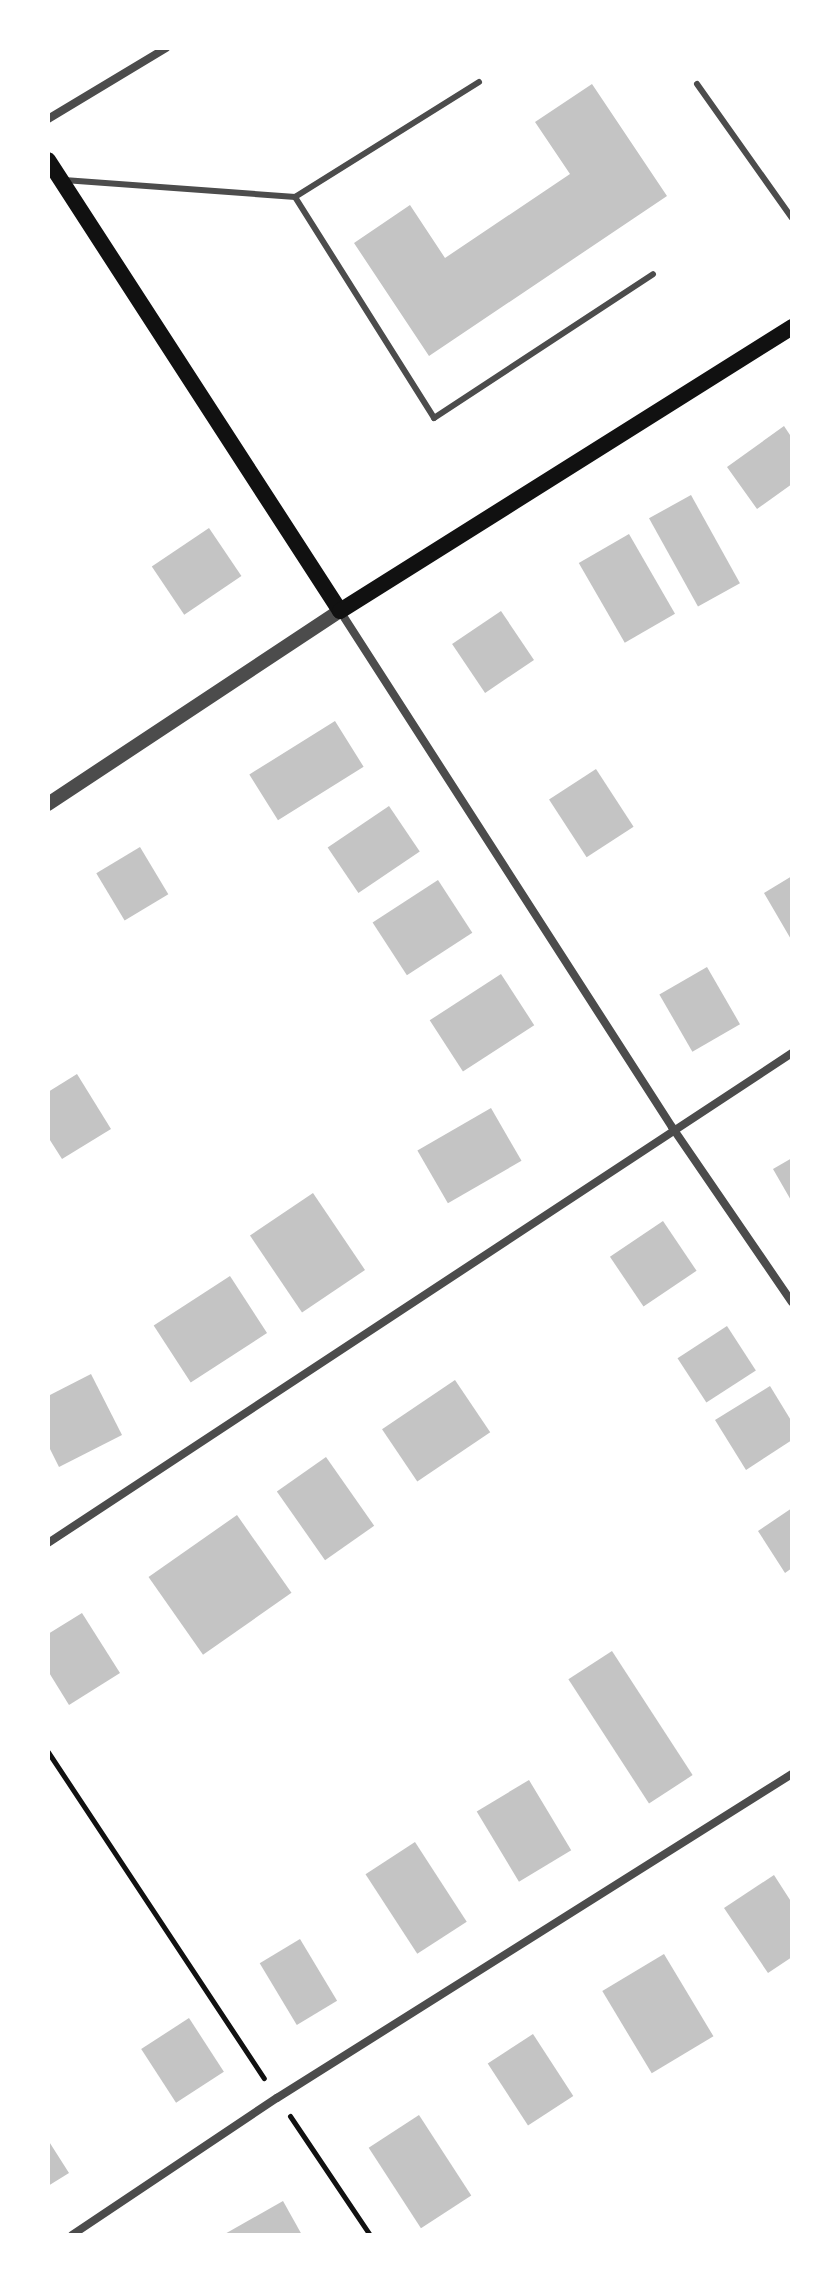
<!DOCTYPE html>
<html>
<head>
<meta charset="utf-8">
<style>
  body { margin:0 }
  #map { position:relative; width:840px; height:2283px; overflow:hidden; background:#fff; font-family:Raleway,sans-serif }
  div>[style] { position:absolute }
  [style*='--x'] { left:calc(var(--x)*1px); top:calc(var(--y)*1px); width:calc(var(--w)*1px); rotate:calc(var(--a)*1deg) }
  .building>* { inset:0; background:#c4c4c4; transform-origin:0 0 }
  .path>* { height:5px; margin:-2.5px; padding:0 2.5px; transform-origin:2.5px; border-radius:2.5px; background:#111 }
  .service>* { height:6px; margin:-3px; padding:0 3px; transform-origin:3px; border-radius:3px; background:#4c4c4c }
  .minor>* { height:8px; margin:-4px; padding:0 4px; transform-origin:4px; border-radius:4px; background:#4c4c4c }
  .tertiary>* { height:14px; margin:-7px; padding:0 7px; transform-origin:7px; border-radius:7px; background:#4c4c4c }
  .secondary>* { height:16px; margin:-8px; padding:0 8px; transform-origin:8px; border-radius:8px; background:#111 }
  span { translate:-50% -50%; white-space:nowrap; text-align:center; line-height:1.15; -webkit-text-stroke:6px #fff; paint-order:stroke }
  .frame { position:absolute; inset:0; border:50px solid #fff; pointer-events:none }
</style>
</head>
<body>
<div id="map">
  <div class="building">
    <i style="clip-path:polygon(592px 84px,667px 196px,429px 356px,354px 243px,410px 205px,445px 258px,570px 174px,535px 122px)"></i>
    <i style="clip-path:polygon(784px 426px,792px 438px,792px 484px,757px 509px,727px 467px)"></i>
    <i style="left:691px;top:495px;width:101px;height:48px;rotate:61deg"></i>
    <i style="left:209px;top:528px;width:58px;height:69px;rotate:56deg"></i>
    <i style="left:629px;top:534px;width:92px;height:58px;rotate:60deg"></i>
    <i style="left:501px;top:611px;width:59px;height:59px;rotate:56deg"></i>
    <i style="left:335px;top:721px;width:54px;height:101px;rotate:58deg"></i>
    <i style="left:596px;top:769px;width:69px;height:56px;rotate:57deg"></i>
    <i style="left:389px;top:806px;width:55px;height:74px;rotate:56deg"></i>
    <i style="left:140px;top:847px;width:55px;height:51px;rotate:59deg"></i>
    <i style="clip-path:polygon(792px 876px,792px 941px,764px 893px)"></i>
    <i style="left:438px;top:880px;width:63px;height:78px;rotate:57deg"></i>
    <i style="left:707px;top:967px;width:66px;height:55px;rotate:60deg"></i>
    <i style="left:501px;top:974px;width:61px;height:85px;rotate:57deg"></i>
    <i style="clip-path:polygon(77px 1074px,111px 1129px,62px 1159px,48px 1137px,48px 1092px)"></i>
    <i style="left:491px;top:1108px;width:61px;height:85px;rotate:60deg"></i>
    <i style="clip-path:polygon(792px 1158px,792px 1202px,773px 1169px)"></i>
    <i style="left:313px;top:1193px;width:93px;height:76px;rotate:56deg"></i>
    <i style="left:663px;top:1221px;width:60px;height:64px;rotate:56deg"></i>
    <i style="left:230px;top:1276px;width:68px;height:91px;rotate:57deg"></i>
    <i style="left:727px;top:1326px;width:53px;height:59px;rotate:57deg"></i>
    <i style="clip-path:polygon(91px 1374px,122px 1435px,59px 1467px,48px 1445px,48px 1396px)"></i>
    <i style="left:455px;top:1380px;width:63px;height:88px;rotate:56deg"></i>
    <i style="clip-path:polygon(770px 1386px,792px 1422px,792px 1440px,746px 1470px,715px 1420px)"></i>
    <i style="left:326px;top:1457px;width:84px;height:60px;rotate:55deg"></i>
    <i style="clip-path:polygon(792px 1508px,792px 1568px,785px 1573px,758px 1531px)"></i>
    <i style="left:237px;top:1515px;width:95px;height:108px;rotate:55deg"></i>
    <i style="clip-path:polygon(82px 1613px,120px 1673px,69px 1705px,48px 1671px,48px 1634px)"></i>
    <i style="left:612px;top:1651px;width:148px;height:52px;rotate:57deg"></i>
    <i style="left:529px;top:1780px;width:82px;height:61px;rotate:59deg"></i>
    <i style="left:415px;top:1842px;width:95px;height:59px;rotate:57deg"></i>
    <i style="clip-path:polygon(774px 1875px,792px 1903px,792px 1957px,768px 1973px,724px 1908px)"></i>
    <i style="left:300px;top:1939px;width:72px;height:47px;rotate:59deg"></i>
    <i style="left:664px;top:1954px;width:96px;height:72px;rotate:59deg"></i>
    <i style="left:189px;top:2018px;width:64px;height:57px;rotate:57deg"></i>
    <i style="left:533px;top:2034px;width:74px;height:54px;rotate:57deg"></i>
    <i style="left:419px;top:2115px;width:96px;height:60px;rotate:57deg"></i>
    <i style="clip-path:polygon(48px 2140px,69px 2173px,48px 2186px)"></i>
    <i style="clip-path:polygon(283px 2201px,302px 2235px,223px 2235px)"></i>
  </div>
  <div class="path">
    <i style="--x:48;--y:1752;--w:391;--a:56.5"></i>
    <i style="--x:290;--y:2116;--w:143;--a:56.1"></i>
  </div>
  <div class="service">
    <i style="--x:697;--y:84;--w:164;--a:54.7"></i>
    <i style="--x:64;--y:180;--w:232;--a:4.2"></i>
    <i style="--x:295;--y:197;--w:217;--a:-32"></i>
    <i style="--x:295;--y:197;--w:261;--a:57.8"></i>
    <i style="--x:434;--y:418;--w:262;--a:-33.3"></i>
  </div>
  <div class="minor">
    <i style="--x:48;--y:119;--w:138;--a:-31"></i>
    <i style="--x:340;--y:611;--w:614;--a:57.24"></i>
    <i style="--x:672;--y:1127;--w:212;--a:55.6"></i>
    <i style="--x:48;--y:1543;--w:891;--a:-33.37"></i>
    <i style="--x:72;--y:2235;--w:247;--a:-33.8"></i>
    <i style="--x:277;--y:2098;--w:608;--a:-32.18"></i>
  </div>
  <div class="tertiary">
    <i style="--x:48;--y:804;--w:350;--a:-33.5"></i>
  </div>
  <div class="secondary">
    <i style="--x:48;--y:160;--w:537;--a:57.08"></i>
    <i style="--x:340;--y:611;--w:534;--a:-32.14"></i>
  </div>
  <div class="frame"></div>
</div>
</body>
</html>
